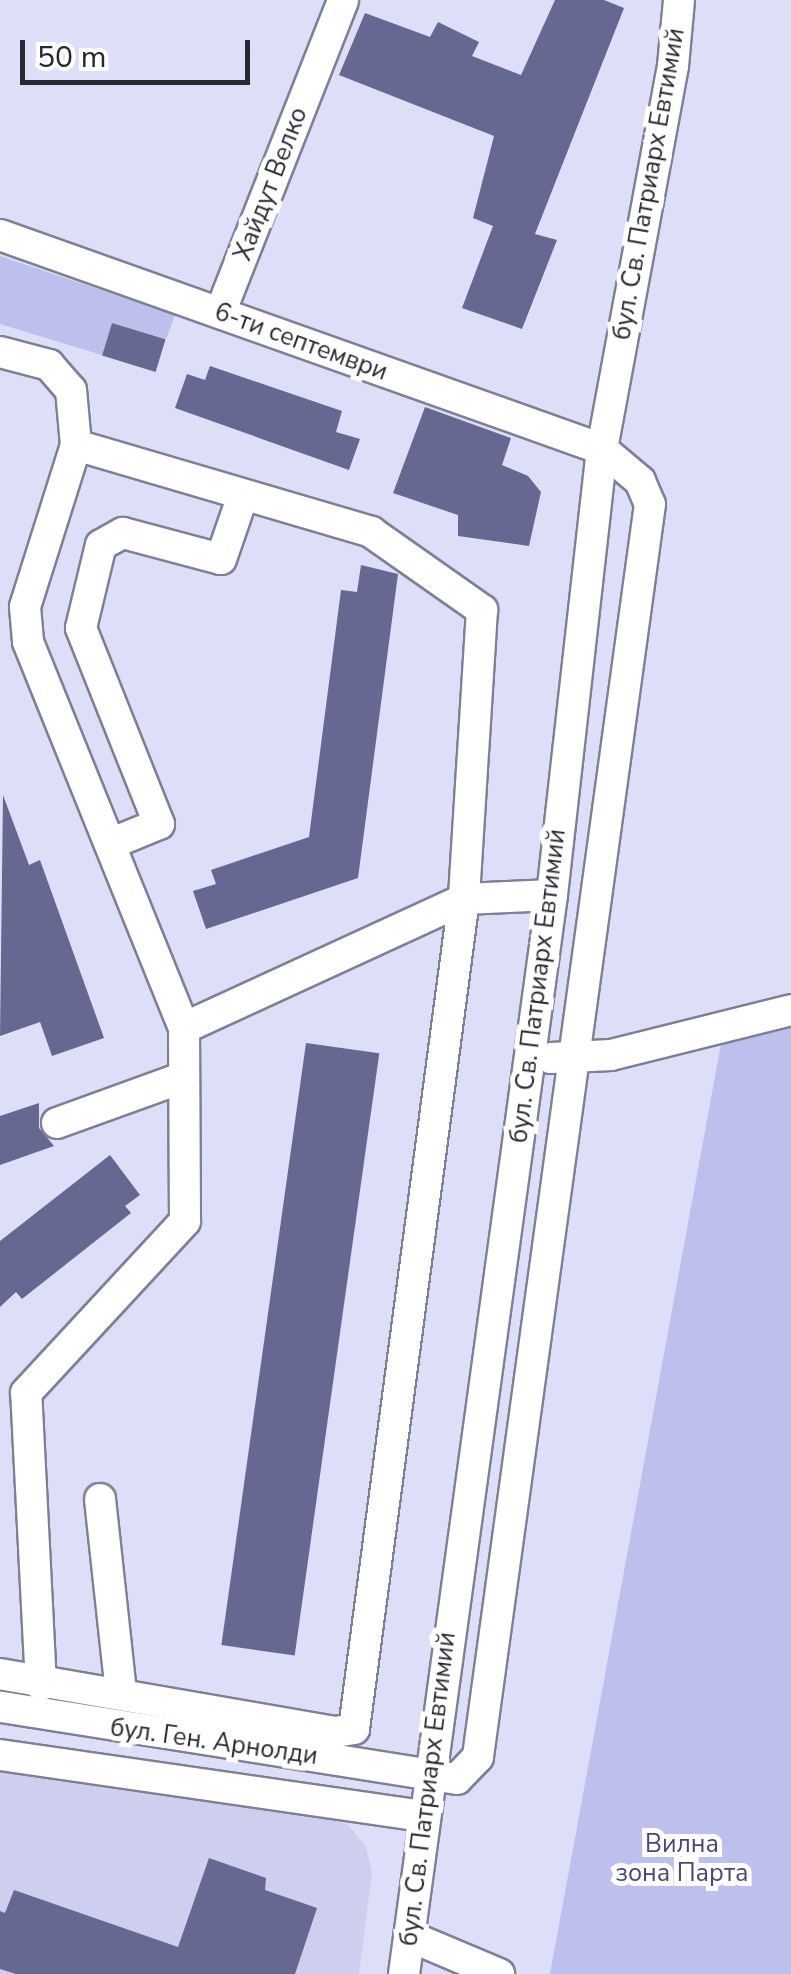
<!DOCTYPE html>
<html>
<head>
<meta charset="utf-8">
<style>
  body { margin:0 }
  #map { position:relative; width:791px; height:1974px; overflow:hidden; background:#dddef7; font-family:"Nunito Sans",sans-serif }
  div>[style] { position:absolute }
  [style*='--x'] { left:calc(var(--x)*1px); top:calc(var(--y)*1px); width:calc(var(--w)*1px); rotate:calc(var(--a)*1deg) }
  .built>* { inset:0; background:#cecfee }
  .green>* { inset:0; background:#bdbfec }
  .building>* { inset:0; background:#676891; transform-origin:0 0 }
  .roads { filter:drop-shadow(2px 0 #7e8096) drop-shadow(-2px 0 #7e8096) drop-shadow(0 2px #7e8096) drop-shadow(0 -2px #7e8096) }
  .minor>* { height:30px; margin:-15px; padding:0 15px; transform-origin:15px; border-radius:15px; background:#fff }
  span { translate:-50% -50%; white-space:nowrap; text-align:center; line-height:1.15; -webkit-text-stroke:10px #fff; paint-order:stroke }
  .street-label { font-size:25px; color:#282832 }
  .park-label { font-size:25px; color:#484680 }
  .scale { position:absolute; left:20px; top:40px; width:230px; height:45px; box-sizing:border-box; border:5px solid #282832; border-top:0; padding-left:12px; font-size:30px; line-height:35px; white-space:nowrap; color:#282832; -webkit-text-stroke:8px #fff; paint-order:stroke }
</style>
</head>
<body>
<div id="map">
  <div class="built">
    <i style="clip-path:polygon(0 1765px,119px 1790px,311px 1810px,348px 1825px,366px 1847px,372px 1872px,359px 1974px,0 1974px)"></i>
  </div>
  <div class="green">
    <i style="clip-path:polygon(0 256px,175px 315px,166px 339px,112px 323px,102px 355px,0 324px)"></i>
    <i style="clip-path:polygon(791px 1024px,791px 1974px,550px 1974px,721px 1044px)"></i>
  </div>
  <div class="building">
    <i style="clip-path:polygon(555px 0,604px 0,624px 8px,535px 234px,557px 240px,522px 329px,462px 308px,493px 226px,473px 218px,494px 136px,339px 75px,365px 13px,430px 37px,438px 22px,479px 42px,472px 56px,521px 75px)"></i>
    <i style="left:112px;top:323px;width:56px;height:34px;rotate:17deg"></i>
    <i style="clip-path:polygon(210px 366px,342px 411px,336px 432px,360px 439px,349px 470px,175px 408px,187px 374px,205px 380px)"></i>
    <i style="clip-path:polygon(425px 407px,511px 438px,502px 465px,528px 476px,541px 492px,529px 546px,458px 536px,458px 515px,393px 493px)"></i>
    <i style="clip-path:polygon(361px 565px,398px 574px,358px 878px,206px 929px,193px 891px,216px 884px,211px 870px,309px 837px,341px 590px,357px 592px)"></i>
    <i style="clip-path:polygon(3px 795px,29px 865px,40px 860px,104px 1038px,52px 1056px,40px 1022px,0 1036px)"></i>
    <i style="left:306px;top:1043px;width:74px;height:608px;rotate:8deg"></i>
    <i style="clip-path:polygon(39px 1103px,39px 1128px,54px 1146px,0 1165px,0 1116px)"></i>
    <i style="clip-path:polygon(110px 1155px,140px 1195px,125px 1206px,131px 1213px,22px 1299px,16px 1292px,0 1307px,0 1241px)"></i>
    <i style="clip-path:polygon(209px 1858px,266px 1878px,265px 1890px,317px 1908px,295px 1974px,16px 1974px,0 1969px,0 1911px,5px 1913px,14px 1890px,178px 1947px)"></i>
  </div>
  <div class="roads">
    <div class="minor">
      <i style="--x:0;--y:235;--w:639;--a:19.57"></i>
      <i style="--x:602;--y:449;--w:50;--a:40.1"></i>
      <i style="--x:640;--y:481;--w:25;--a:67"></i>
      <i style="--x:650;--y:504;--w:1265;--a:97.82"></i>
      <i style="--x:478;--y:1757;--w:30;--a:134"></i>
      <i style="--x:457;--y:1779;--w:463;--a:-171"></i>
      <i style="--x:220;--y:313;--w:336;--a:-68.5"></i>
      <i style="--x:0;--y:352;--w:51;--a:14.9"></i>
      <i style="--x:49;--y:365;--w:33;--a:49"></i>
      <i style="--x:71;--y:390;--w:55;--a:84.8"></i>
      <i style="--x:76;--y:445;--w:308;--a:16.4"></i>
      <i style="--x:371;--y:532;--w:136;--a:35.1"></i>
      <i style="--x:482;--y:610;--w:290;--a:93.6"></i>
      <i style="--x:464;--y:899;--w:837;--a:97.55"></i>
      <i style="--x:354;--y:1729;--w:19;--a:171"></i>
      <i style="--x:335;--y:1732;--w:340;--a:-170.2"></i>
      <i style="--x:76;--y:445;--w:170;--a:107.5"></i>
      <i style="--x:25;--y:607;--w:35;--a:85"></i>
      <i style="--x:28;--y:642;--w:416;--a:68"></i>
      <i style="--x:184;--y:1028;--w:308;--a:-24.7"></i>
      <i style="--x:464;--y:899;--w:88;--a:-2.6"></i>
      <i style="--x:110;--y:844;--w:53;--a:-22.2"></i>
      <i style="--x:159;--y:824;--w:211;--a:-111.7"></i>
      <i style="--x:81;--y:628;--w:85;--a:-76.5"></i>
      <i style="--x:101;--y:545;--w:25;--a:-29"></i>
      <i style="--x:123;--y:533;--w:101;--a:14.9"></i>
      <i style="--x:221;--y:559;--w:68;--a:-71"></i>
      <i style="--x:551;--y:1058;--w:60;--a:-2.9"></i>
      <i style="--x:611;--y:1055;--w:186;--a:-14"></i>
      <i style="--x:57;--y:1123;--w:135;--a:-19.9"></i>
      <i style="--x:100;--y:1499;--w:195;--a:83.8"></i>
      <i style="--x:41;--y:1685;--w:292;--a:-92.9"></i>
      <i style="--x:26;--y:1393;--w:234;--a:-47.2"></i>
      <i style="--x:185;--y:1221;--w:193;--a:-90.3"></i>
      <i style="--x:0;--y:1755;--w:428;--a:8.2"></i>
      <i style="--x:409;--y:1936;--w:98;--a:22.9"></i>
      <i style="--x:404;--y:1974;--w:1089;--a:-82.19"></i>
      <i style="--x:552;--y:895;--w:449;--a:-83.6"></i>
      <i style="--x:602;--y:449;--w:390;--a:-79.5"></i>
      <i style="--x:673;--y:66;--w:66;--a:-84.8"></i>
    </div>
  </div>
  <div class="street-label">
    <span style="left:271px;top:184px;rotate:-69deg">Хайдут Велко</span>
    <span style="left:649px;top:184px;rotate:-80deg">бул. Св. Патриарх Евтимий</span>
    <span style="left:301px;top:342px;rotate:20deg">6-ти септември</span>
    <span style="left:538px;top:986px;rotate:-83deg">бул. Св. Патриарх Евтимий</span>
    <span style="left:214px;top:1742px;rotate:8deg">бул. Ген. Арнолди</span>
    <span style="left:428px;top:1789px;rotate:-83deg">бул. Св. Патриарх Евтимий</span>
  </div>
  <div class="park-label">
    <span style="left:682px;top:1859px">Вилна<br>зона Парта</span>
  </div>
  <div class="scale">50 m</div>
</div>
</body>
</html>
